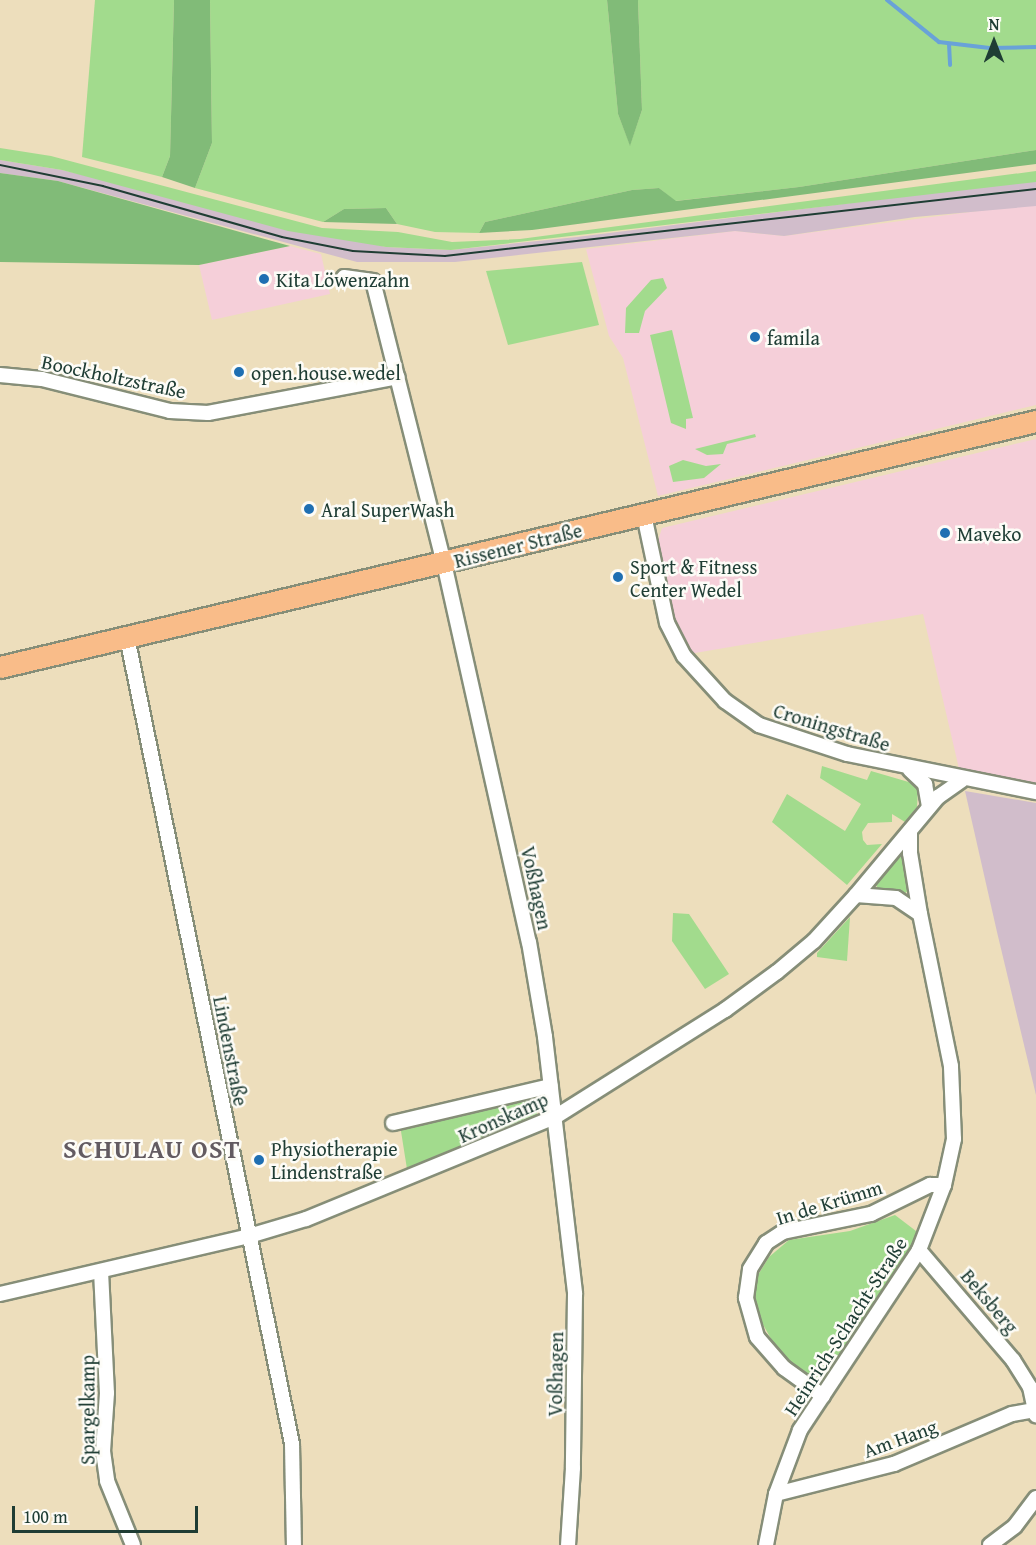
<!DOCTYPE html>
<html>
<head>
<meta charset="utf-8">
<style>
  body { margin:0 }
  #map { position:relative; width:1036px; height:1545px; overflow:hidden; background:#eddebc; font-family:"Gentium Book Plus",serif }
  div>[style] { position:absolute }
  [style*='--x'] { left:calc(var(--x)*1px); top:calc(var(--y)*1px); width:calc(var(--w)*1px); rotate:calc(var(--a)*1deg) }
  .built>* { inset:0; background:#f5cfd9 }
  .industrial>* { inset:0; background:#d1bdcb }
  .green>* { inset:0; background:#a2db8d }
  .forest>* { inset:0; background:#81bb78 }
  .stream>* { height:4px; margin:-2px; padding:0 2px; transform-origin:2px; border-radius:2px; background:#69a2d8 }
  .roads { filter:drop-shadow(2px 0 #868e78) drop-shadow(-2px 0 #868e78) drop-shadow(0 2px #868e78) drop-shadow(0 -2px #868e78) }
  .minor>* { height:14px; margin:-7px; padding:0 7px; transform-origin:7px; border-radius:7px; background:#fff }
  .primary>* { height:21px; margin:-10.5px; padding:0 10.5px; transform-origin:10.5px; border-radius:10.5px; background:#f9bc89 }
  .tram>* { height:1.5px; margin:-0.75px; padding:0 0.75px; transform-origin:0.75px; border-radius:0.75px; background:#1f3d34 }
  .dots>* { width:16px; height:16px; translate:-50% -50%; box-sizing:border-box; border:3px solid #fdfcf7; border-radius:50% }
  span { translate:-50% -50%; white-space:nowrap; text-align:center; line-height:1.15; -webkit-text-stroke:5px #fdfcf7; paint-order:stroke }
  .poi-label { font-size:20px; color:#1f3d34 }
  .left { translate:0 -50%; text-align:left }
  .street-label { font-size:20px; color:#1f3d34 }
  .district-label { font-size:26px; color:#635b61; font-weight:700; letter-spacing:1.5px }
  .north { position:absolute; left:964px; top:12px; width:60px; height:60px; -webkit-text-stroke:4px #fdfcf7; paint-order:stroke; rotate:0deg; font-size:16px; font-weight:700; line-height:24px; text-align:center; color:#1f3d34 }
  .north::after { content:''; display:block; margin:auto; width:21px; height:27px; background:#1f3d34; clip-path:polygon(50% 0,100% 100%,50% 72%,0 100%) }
  .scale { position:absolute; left:12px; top:1506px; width:186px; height:27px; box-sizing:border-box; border:3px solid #1f3d34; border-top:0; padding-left:8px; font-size:18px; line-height:21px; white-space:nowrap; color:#1f3d34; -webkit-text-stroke:4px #fdfcf7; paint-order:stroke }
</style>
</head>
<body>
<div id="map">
  <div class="built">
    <i style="clip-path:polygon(1017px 206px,1036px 206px,1036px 405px,658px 496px,623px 358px,609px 336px,586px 249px,735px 231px,784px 236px)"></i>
    <i style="clip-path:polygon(290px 246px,321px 254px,330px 294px,212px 320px,199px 265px)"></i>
    <i style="clip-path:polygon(1036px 439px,1036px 785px,960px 773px,923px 614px,689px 654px,674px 621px,657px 544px,662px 528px)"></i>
  </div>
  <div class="industrial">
    <i style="clip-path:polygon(0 160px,62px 170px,386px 247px,451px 250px,577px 237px,1020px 182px,1036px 182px,1036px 206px,915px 217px,784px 236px,735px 231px,455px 262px,357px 262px,58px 181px,0 173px)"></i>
    <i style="clip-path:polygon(965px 791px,1036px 803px,1036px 1095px,997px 932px)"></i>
  </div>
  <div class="green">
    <i style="clip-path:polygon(95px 0,174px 0,170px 156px,162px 177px,82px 157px)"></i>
    <i style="clip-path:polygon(210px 0,607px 0,618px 114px,630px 145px,642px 110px,638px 0,1036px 0,1036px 150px,799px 187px,675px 201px,659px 188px,632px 190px,485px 222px,479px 233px,435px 232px,397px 224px,386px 208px,344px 209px,323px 222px,195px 188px,212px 143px)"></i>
    <i style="clip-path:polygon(0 148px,51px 156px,322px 228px,398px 232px,452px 242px,520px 239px,1036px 171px,1036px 182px,451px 250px,386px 247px,288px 231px,62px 170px,0 160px)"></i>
    <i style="clip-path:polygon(582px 262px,599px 325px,508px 345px,486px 271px)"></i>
    <i style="clip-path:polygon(663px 278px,667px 288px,645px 311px,639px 333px,625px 333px,626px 308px,651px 280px)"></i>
    <i style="clip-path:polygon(672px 330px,693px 418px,686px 419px,686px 429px,671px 423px,650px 335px)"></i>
    <i style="clip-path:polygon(755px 434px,756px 437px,727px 444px,723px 454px,707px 455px,695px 449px)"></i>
    <i style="clip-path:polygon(683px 460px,706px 466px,721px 464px,704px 478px,673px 482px,669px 466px)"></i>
    <i style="clip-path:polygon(822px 766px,867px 780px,871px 771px,912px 783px,918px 790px,917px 807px,905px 822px,892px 814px,892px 822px,868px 823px,862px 832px,863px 840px,867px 845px,882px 844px,847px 885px,772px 822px,787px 794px,845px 831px,861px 804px,820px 778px)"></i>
    <i style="clip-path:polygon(902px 849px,909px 889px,903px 896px,878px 889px,874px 881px)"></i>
    <i style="clip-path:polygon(673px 913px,689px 914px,729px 974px,705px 989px,672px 941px)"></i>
    <i style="clip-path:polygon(850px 917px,847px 961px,817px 957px,817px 953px)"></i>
    <i style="clip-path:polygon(542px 1090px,536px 1117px,407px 1169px,400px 1125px)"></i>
    <i style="clip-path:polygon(895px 1215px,916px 1231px,915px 1242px,820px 1387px,796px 1370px,775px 1346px,756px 1312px,753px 1283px,769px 1257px,789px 1240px,850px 1231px)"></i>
  </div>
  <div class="forest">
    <i style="clip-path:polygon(174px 0,210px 0,212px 143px,195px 188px,162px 177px,170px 156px)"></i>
    <i style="clip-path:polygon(607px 0,638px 0,642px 110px,630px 146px,618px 114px)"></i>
    <i style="clip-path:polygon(1036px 150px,1036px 164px,532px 230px,479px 233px,485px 222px,632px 190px,659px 188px,676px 201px,799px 187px)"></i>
    <i style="clip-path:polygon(0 173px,58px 181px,290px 246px,199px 265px,0 262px)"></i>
    <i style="clip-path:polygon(386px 208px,397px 224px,323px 222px,344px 209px)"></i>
  </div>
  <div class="stream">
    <i style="--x:887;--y:0;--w:67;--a:38.9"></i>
    <i style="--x:939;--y:42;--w:51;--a:6.7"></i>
    <i style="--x:990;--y:48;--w:46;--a:-1.2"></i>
    <i style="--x:949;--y:44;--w:21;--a:87"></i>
  </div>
  <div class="roads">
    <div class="minor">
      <i style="--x:344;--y:277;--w:29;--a:8"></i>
      <i style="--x:373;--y:281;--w:291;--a:75.9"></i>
      <i style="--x:444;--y:563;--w:388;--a:77.4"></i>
      <i style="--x:529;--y:942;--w:96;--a:80.4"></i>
      <i style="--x:545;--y:1037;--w:259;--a:83.3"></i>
      <i style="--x:575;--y:1294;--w:174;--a:90.7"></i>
      <i style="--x:573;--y:1468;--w:77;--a:93.7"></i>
      <i style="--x:0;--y:375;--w:42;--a:5.4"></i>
      <i style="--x:42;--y:379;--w:132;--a:14"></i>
      <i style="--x:170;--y:411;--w:38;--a:3"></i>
      <i style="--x:208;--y:413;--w:193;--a:-10.7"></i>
      <i style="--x:644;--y:515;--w:110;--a:78"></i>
      <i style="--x:667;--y:623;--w:37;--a:63"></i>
      <i style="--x:684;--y:656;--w:61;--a:47.7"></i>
      <i style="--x:725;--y:701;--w:42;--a:35.2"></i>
      <i style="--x:759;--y:725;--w:93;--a:18.2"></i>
      <i style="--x:847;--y:754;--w:193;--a:11.4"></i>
      <i style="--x:127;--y:637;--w:824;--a:78.44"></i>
      <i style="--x:292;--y:1444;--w:101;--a:88.9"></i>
      <i style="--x:910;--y:770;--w:21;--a:43"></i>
      <i style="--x:925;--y:784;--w:23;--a:80"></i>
      <i style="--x:856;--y:895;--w:40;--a:4.3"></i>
      <i style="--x:896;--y:898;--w:29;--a:34"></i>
      <i style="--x:393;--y:1123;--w:162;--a:-13.2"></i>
      <i style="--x:919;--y:1250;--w:145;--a:49.5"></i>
      <i style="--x:1013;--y:1360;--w:32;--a:58"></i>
      <i style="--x:1030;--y:1387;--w:29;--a:78"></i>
      <i style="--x:101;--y:1271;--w:122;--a:87.2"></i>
      <i style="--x:107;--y:1393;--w:58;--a:93.9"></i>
      <i style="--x:103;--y:1451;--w:30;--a:82"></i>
      <i style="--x:107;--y:1481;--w:69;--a:67.9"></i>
      <i style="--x:0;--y:1294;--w:256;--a:-13.1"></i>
      <i style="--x:249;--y:1236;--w:59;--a:-16.6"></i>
      <i style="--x:306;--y:1219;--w:269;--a:-22.3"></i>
      <i style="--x:555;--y:1117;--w:201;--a:-32.2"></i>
      <i style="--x:725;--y:1010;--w:64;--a:-36.2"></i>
      <i style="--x:777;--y:972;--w:48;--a:-40"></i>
      <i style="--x:814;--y:941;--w:62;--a:-47.6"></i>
      <i style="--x:856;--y:895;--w:128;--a:-50.1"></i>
      <i style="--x:938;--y:797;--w:29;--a:-35"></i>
      <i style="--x:823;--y:1396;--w:48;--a:-144.3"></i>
      <i style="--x:784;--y:1368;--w:41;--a:-131.1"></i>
      <i style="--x:757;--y:1337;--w:41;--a:-105.8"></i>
      <i style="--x:746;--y:1298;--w:29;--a:-82"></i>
      <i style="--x:750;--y:1269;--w:31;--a:-58"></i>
      <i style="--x:766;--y:1243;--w:20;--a:-33"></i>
      <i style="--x:783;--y:1232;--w:90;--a:-11.6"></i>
      <i style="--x:871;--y:1214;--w:66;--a:-26.2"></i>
      <i style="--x:930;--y:1185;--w:14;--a:0"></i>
      <i style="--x:776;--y:1494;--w:122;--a:-14.3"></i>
      <i style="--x:894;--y:1464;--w:128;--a:-23"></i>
      <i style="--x:1012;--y:1414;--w:23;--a:-10"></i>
      <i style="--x:766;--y:1545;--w:52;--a:-78.9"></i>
      <i style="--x:776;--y:1494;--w:68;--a:-69.4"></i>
      <i style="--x:800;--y:1430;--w:216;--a:-56.5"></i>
      <i style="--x:919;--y:1250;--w:70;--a:-69"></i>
      <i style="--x:944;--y:1185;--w:47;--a:-77.7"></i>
      <i style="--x:954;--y:1139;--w:73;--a:-92.4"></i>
      <i style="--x:951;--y:1066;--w:155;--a:-101.5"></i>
      <i style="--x:920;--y:914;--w:62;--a:-99.3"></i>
      <i style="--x:910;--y:853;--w:22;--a:-90"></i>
      <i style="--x:990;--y:1545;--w:31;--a:-37"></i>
      <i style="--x:1015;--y:1526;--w:35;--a:-53"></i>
    </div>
    <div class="primary">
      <i style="--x:0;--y:667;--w:1065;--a:-13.36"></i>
    </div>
  </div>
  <div class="tram">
    <i style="--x:0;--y:165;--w:105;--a:11.5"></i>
    <i style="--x:103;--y:186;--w:186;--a:15.9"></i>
    <i style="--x:282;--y:237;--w:72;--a:11.2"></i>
    <i style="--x:353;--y:251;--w:92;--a:3.1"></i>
    <i style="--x:445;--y:256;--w:595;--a:-6.47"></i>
  </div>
  <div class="dots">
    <i style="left:264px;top:279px;background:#1f6fb2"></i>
    <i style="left:755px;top:337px;background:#1f6fb2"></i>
    <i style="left:239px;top:372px;background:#1f6fb2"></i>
    <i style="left:309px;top:509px;background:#1f6fb2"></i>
    <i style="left:945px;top:533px;background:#1f6fb2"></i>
    <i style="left:618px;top:577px;background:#1f6fb2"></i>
    <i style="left:259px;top:1160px;background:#1f6fb2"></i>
  </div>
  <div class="poi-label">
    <span class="left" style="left:276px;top:279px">Kita Löwenzahn</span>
    <span class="left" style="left:767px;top:337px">famila</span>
    <span class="left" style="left:251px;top:372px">open.house.wedel</span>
    <span class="left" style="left:321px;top:509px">Aral SuperWash</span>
    <span class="left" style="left:957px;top:533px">Maveko</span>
    <span class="left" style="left:630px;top:578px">Sport &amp; Fitness<br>Center Wedel</span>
    <span class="left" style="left:271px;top:1160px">Physiotherapie<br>Lindenstraße</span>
  </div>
  <div class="street-label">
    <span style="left:114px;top:376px;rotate:12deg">Boockholtzstraße</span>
    <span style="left:518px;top:545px;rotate:-14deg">Rissener Straße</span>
    <span style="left:832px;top:727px;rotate:17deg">Croningstraße</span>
    <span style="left:537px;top:888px;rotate:78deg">Voßhagen</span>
    <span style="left:231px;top:1051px;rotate:79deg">Lindenstraße</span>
    <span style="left:503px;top:1117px;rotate:-24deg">Kronskamp</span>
    <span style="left:829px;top:1202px;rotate:-17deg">In de Krümm</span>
    <span style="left:990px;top:1301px;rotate:50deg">Beksberg</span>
    <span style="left:845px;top:1326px;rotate:-57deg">Heinrich-Schacht-Straße</span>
    <span style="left:555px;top:1374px;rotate:-89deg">Voßhagen</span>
    <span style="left:87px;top:1410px;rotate:-90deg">Spargelkamp</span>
    <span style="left:900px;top:1438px;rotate:-20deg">Am Hang</span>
  </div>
  <div class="district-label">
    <span style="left:152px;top:1149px">SCHULAU OST</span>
  </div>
  <div class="north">N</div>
  <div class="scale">100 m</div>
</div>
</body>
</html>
